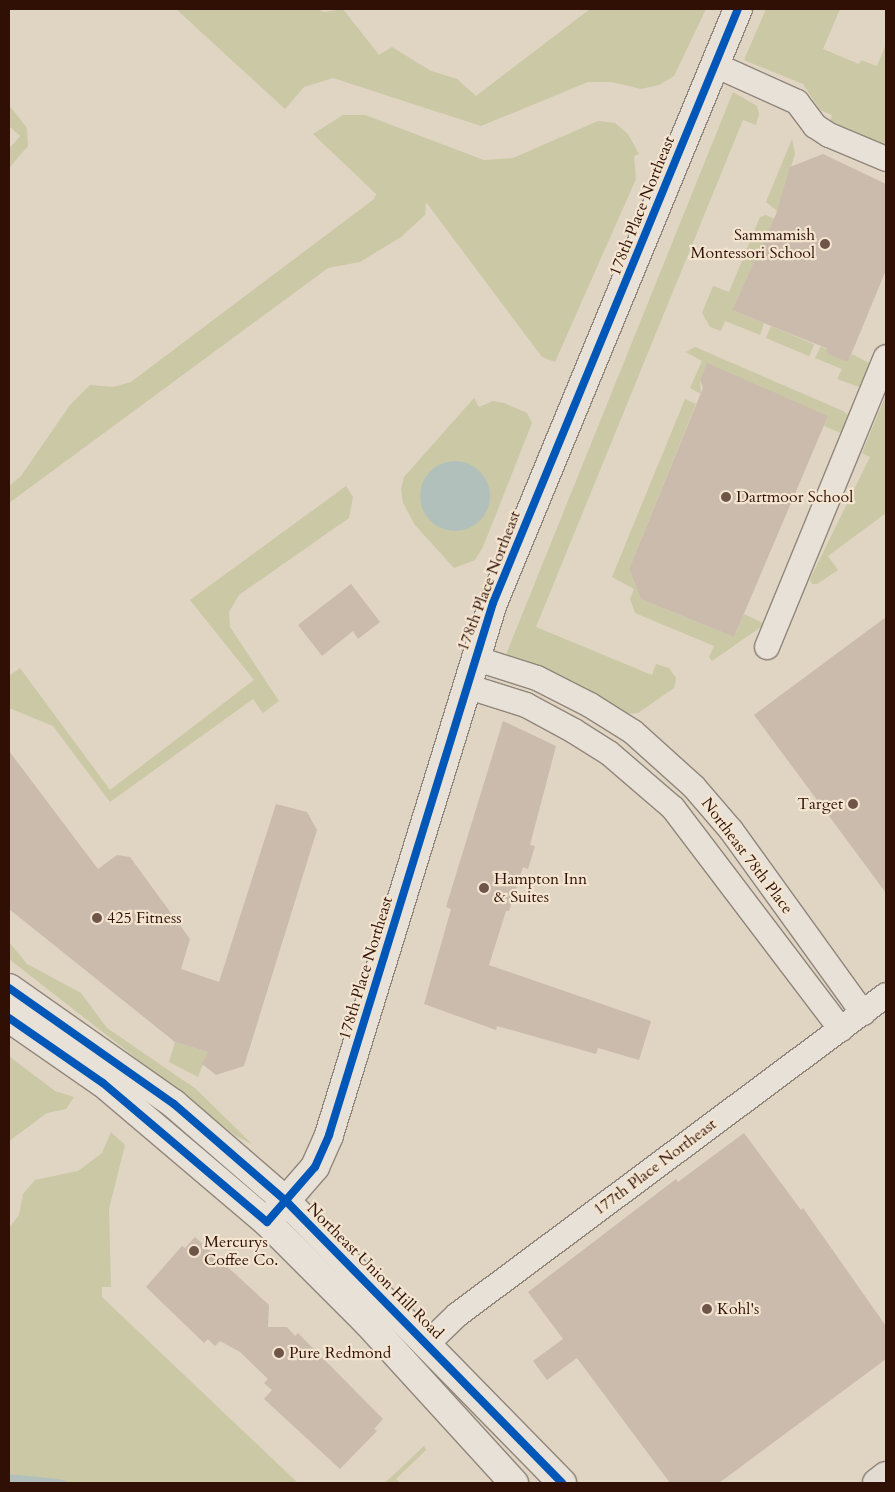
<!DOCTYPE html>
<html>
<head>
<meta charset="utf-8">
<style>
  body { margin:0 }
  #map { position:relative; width:895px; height:1492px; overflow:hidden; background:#e0d4c3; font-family:Cardo,serif }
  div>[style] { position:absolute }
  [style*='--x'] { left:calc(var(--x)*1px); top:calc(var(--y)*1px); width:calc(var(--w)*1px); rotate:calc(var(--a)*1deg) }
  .green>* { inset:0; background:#cbc8a5; transform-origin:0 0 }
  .water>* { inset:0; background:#b2c0bc }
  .round { border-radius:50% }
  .building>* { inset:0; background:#cabbad }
  .roads { filter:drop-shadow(1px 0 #91867b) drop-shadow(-1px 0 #91867b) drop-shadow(0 1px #91867b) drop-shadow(0 -1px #91867b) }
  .minor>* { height:24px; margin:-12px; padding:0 12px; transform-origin:12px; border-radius:12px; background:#e7e1d7 }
  .tertiary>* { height:28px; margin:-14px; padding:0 14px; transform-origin:14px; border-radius:14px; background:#e7e1d7 }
  .secondary>* { height:28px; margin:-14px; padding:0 14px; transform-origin:14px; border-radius:14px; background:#e7e1d7 }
  .motorway>* { height:28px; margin:-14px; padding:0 14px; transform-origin:14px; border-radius:14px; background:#e2dbd1 }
  .cycleway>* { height:8px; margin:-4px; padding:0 4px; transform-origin:4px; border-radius:4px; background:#0057b8 }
  .dots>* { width:14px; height:14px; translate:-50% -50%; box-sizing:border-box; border:2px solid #f3e5d0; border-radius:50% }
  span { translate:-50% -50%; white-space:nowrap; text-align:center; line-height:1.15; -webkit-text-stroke:4.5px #f3e5d0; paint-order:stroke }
  .street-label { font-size:16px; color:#301004 }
  .poi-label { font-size:16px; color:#301004 }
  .right { translate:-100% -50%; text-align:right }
  .left { translate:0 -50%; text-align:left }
  .frame { position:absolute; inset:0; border:10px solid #301004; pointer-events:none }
</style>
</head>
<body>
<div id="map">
  <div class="green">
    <i style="clip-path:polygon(176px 9px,318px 9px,324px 12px,343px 9px,379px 55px,392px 47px,431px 71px,457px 79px,476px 96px,590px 9px,706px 9px,674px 76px,659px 85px,641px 89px,612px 82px,588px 82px,481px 126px,333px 78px,304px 87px,285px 109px)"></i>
    <i style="clip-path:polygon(766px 9px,840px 9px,823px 49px,859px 64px,861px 60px,877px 66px,886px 44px,886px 150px,829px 124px,832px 115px,820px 110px,803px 84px,744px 60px)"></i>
    <i style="clip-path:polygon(733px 92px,757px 106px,759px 114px,756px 125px,743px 120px,536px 627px,652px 675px,656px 664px,669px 668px,676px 678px,674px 688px,638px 713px,626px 714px,578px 686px,505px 657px)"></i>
    <i style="clip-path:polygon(9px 105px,27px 128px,28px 146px,9px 168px,9px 149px,20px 136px,9px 126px)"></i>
    <i style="clip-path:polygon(343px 115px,365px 115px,484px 160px,513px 158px,598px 121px,615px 123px,628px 134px,639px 154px,634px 156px,636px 179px,555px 362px,542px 357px,426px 202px,425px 215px,401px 237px,360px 262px,328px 268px,9px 503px,9px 486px,21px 476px,70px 405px,90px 385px,113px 387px,131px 382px,374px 199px,376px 194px,313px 134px)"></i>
    <i style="clip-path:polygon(792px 139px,795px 154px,777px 211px,766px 202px)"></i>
    <i style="clip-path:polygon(766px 215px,774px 219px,732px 310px,764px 323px,760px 335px,725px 321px,721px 331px,710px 327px,702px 313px,713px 286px,729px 292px,760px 217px)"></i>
    <i style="left:771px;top:326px;width:47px;height:13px;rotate:23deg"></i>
    <i style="clip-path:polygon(821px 346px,848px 362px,852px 354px,871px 364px,867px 384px,859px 387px,837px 379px,842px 369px,815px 358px)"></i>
    <i style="clip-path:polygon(695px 347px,843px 411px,849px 416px,843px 434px,824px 426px,828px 416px,706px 366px,700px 380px,701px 394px,690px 388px,702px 361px,686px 352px)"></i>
    <i style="clip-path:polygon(886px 395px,886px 513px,828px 556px,838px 570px,817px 584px,812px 584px,810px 579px,870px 457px,862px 453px)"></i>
    <i style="clip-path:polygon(474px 398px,479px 407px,493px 401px,504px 403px,527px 413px,532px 423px,483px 547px,475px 560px,454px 568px,415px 525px,403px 503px,401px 489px,404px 477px)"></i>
    <i style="clip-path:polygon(685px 399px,696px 404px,629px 569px,641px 599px,729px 635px,736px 633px,744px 614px,765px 624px,712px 661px,709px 657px,714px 646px,635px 613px,630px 599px,634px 589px,612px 577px)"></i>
    <i style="clip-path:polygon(346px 486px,353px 497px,349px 518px,239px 595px,229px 612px,230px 627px,279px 701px,263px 713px,253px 699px,110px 802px,53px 726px,9px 708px,9px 676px,20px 668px,110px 790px,254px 680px,190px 600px)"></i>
    <i style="clip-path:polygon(9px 942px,27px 964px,81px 993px,107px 1028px,196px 1089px,252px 1144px,236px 1136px,9px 959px)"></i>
    <i style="clip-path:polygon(175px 1042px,208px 1052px,198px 1077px,169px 1062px)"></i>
    <i style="clip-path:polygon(9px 1056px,55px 1091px,74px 1097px,66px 1109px,47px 1113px,9px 1141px)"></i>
    <i style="clip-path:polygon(111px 1132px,125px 1145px,109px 1209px,111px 1287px,102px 1287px,102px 1297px,298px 1483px,72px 1483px,9px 1474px,9px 1228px,19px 1215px,23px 1194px,35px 1180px,78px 1171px,102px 1153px)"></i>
    <i style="clip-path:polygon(424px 1446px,426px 1450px,396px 1479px,399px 1482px,385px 1483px)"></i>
  </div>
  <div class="water">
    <i class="round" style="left:420px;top:461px;width:70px;height:70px"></i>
    <i style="clip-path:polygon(9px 1474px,59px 1479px,72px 1483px,9px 1483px)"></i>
  </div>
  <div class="building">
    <i style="clip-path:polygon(823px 154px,886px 184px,886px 270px,848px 362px,828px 354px,826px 348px,732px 310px,776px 214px,790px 167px)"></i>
    <i style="clip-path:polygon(707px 363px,828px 416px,734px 637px,641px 599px,629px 569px,703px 388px,700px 380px)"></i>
    <i style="clip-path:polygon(351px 584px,380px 622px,358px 639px,353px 631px,322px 656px,298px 625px)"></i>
    <i style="clip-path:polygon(886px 617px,886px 893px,754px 715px)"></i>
    <i style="clip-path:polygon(503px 721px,556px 746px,530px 845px,535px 846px,528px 869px,523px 867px,509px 911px,506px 911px,489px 965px,651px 1021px,639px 1060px,598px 1048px,596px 1054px,497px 1026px,496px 1030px,424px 1004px,451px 909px,446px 907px)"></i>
    <i style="clip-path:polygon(9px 751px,98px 869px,117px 855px,130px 857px,190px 939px,181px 969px,219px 982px,276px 804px,307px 812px,317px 830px,244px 1066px,216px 1075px,202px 1064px,208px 1052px,175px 1042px,9px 909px)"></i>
    <i style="clip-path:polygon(744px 1133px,801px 1210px,803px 1208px,886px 1326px,886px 1359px,719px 1483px,670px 1483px,577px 1358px,547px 1380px,533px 1361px,563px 1339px,528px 1292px,676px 1179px,678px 1182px)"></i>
    <i style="clip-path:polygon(195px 1237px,269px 1305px,268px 1327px,287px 1327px,295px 1336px,298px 1333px,383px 1419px,374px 1429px,377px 1431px,340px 1469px,264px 1399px,272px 1390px,264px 1383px,268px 1379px,240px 1352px,220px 1341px,215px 1346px,208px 1339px,204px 1343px,146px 1287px,182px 1246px,185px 1248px)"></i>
  </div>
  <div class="roads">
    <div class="minor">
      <i style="--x:715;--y:65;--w:90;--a:24.3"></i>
      <i style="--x:797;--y:102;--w:30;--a:53"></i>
      <i style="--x:815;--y:126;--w:17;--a:33"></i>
      <i style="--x:829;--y:135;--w:62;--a:22.8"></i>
      <i style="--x:767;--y:647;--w:313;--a:-67.7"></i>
      <i style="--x:474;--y:658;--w:66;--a:17.6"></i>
      <i style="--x:537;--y:678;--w:59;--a:27"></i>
      <i style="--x:590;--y:705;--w:51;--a:32.1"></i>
      <i style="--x:633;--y:732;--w:82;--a:42"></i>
      <i style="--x:694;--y:787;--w:57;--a:49.3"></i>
      <i style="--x:731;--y:830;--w:226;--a:54.2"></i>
      <i style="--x:466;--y:686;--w:63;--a:17.6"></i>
      <i style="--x:526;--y:705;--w:55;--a:28.4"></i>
      <i style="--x:574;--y:731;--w:41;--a:32.2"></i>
      <i style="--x:609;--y:753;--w:84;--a:40.7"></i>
      <i style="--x:673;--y:808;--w:278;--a:52.8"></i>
      <i style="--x:428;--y:1343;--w:40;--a:-44"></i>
      <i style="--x:457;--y:1315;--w:535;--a:-36.72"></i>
    </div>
    <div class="tertiary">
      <i style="--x:270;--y:1219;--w:69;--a:-49.1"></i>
      <i style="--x:315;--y:1167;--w:35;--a:-66"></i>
      <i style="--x:329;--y:1135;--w:557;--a:-72.87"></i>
      <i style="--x:493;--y:603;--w:643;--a:-67.59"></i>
    </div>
    <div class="secondary">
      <i style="--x:9;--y:988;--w:202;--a:35.1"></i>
      <i style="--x:174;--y:1104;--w:150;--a:40.9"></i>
      <i style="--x:287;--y:1202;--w:393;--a:45.6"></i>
      <i style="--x:9;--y:1018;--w:114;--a:34.7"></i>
      <i style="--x:103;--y:1083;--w:215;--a:40.3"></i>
      <i style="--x:267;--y:1222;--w:141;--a:45"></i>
      <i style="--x:367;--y:1322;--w:218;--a:47.6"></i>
    </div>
    <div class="motorway">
      <i style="--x:877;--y:1483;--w:11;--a:-38"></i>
    </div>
  </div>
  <div class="cycleway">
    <i style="--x:9;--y:988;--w:202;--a:35.1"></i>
    <i style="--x:174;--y:1104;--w:150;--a:40.9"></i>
    <i style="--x:287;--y:1202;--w:393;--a:45.6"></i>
    <i style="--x:9;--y:1018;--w:114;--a:34.7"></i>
    <i style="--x:103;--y:1083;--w:215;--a:40.3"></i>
    <i style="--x:267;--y:1222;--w:73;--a:-48.9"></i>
    <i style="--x:315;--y:1167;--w:35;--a:-66"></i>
    <i style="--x:329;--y:1135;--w:557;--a:-72.87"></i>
    <i style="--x:493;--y:603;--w:643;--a:-67.59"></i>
  </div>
  <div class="dots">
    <i style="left:825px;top:244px;background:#6e5547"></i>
    <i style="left:726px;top:497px;background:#6e5547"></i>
    <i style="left:853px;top:804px;background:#6e5547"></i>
    <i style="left:484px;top:888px;background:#6e5547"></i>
    <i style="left:97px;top:918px;background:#6e5547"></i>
    <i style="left:194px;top:1251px;background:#6e5547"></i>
    <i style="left:707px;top:1309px;background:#6e5547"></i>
    <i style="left:279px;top:1353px;background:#6e5547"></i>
  </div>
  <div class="street-label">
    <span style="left:642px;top:206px;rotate:-68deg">178th Place Northeast</span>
    <span style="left:489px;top:581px;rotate:-69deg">178th Place Northeast</span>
    <span style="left:747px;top:856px;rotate:53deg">Northeast 78th Place</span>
    <span style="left:366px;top:968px;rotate:-73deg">178th Place Northeast</span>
    <span style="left:655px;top:1167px;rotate:-37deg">177th Place Northeast</span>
    <span style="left:375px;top:1271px;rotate:45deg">Northeast Union Hill Road</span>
  </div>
  <div class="poi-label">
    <span class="right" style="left:815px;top:244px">Sammamish<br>Montessori School</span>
    <span class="left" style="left:736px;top:497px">Dartmoor School</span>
    <span class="right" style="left:843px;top:804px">Target</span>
    <span class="left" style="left:494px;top:888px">Hampton Inn<br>&amp; Suites</span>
    <span class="left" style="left:107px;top:918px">425 Fitness</span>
    <span class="left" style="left:204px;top:1251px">Mercurys<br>Coffee Co.</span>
    <span class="left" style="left:717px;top:1309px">Kohl's</span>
    <span class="left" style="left:289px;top:1353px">Pure Redmond</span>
  </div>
  <div class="frame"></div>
</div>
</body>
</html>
